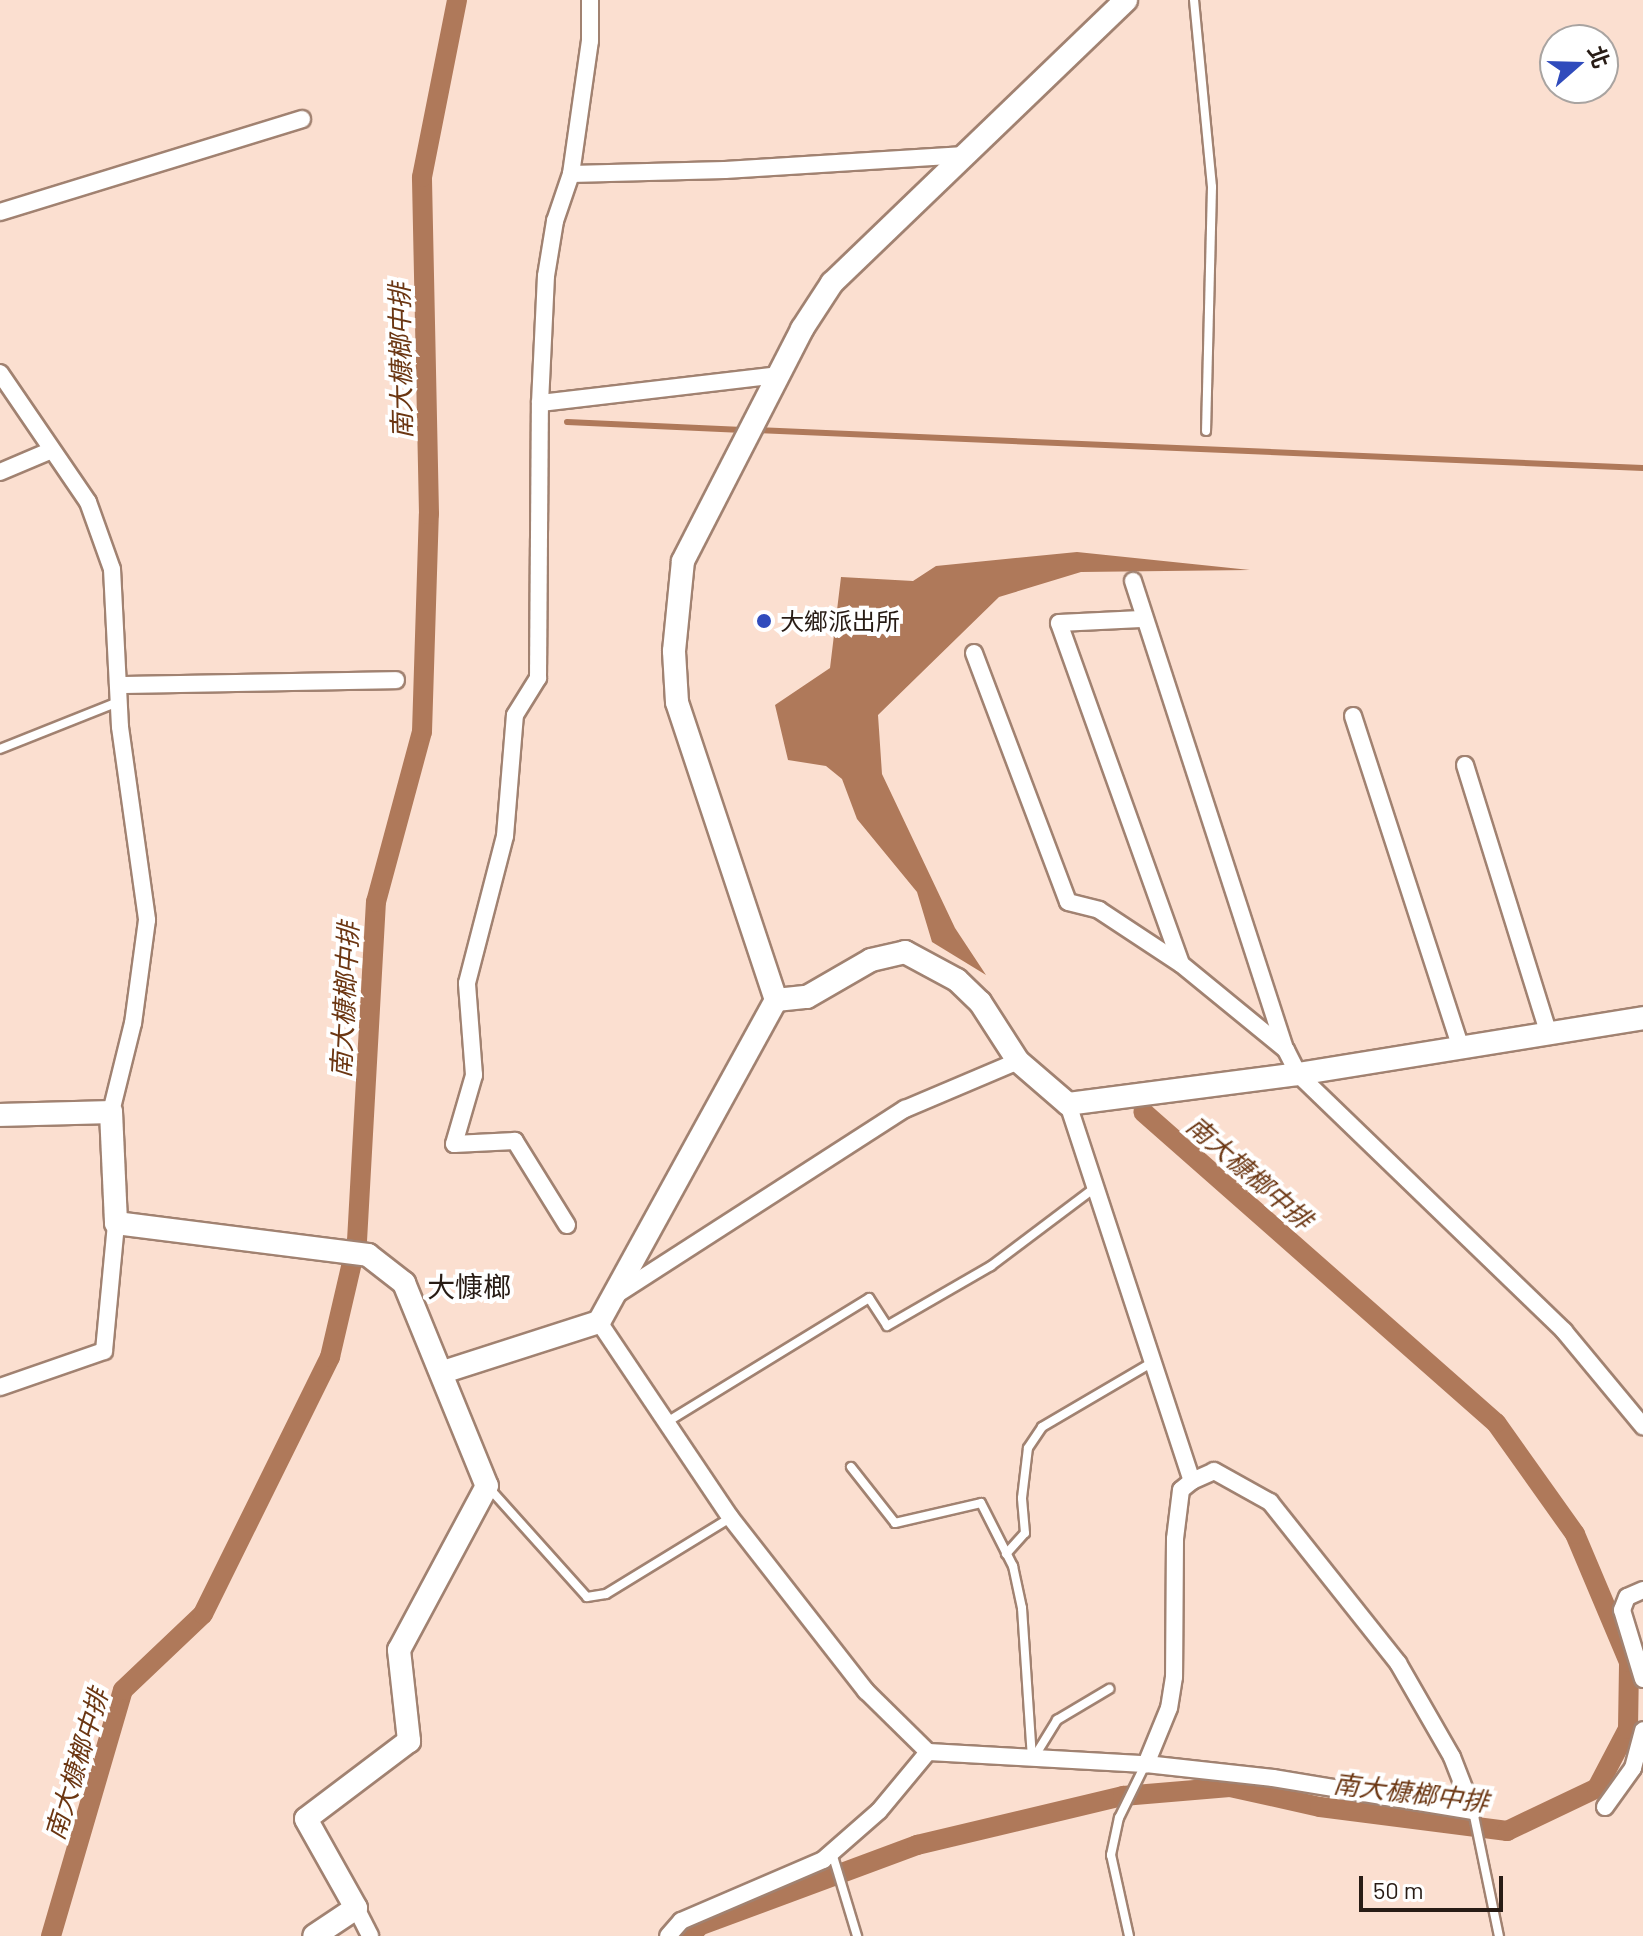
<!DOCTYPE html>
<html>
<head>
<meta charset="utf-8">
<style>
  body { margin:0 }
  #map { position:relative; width:1643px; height:1936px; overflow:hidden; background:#fbdfd0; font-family:Barlow,"Noto Sans TC",sans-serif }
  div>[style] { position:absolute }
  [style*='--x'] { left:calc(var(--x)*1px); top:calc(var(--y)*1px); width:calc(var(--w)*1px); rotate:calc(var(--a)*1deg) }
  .water>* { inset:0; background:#af795a }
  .stream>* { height:6px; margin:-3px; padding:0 3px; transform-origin:3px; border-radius:3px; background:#af795a }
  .canal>* { height:20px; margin:-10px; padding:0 10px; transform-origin:10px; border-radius:10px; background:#af795a }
  .roads { filter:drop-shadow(2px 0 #a18271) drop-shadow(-2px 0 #a18271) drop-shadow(0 2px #a18271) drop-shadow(0 -2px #a18271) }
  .lane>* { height:8px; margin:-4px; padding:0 4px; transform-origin:4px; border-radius:4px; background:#fff }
  .street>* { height:16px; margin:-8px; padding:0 8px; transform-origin:8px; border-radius:8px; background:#fff }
  .secondary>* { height:22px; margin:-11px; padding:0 11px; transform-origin:11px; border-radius:11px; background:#fff }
  .dots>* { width:22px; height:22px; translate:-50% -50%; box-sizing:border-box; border:4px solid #fff; border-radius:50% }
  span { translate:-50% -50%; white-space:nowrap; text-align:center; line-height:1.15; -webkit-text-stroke:8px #fff; paint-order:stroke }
  .poi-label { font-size:24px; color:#281c15 }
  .left { translate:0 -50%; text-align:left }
  .water-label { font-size:26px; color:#6b3612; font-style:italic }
  .quarter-label { font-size:28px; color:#281c15 }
  .north { position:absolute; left:1539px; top:24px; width:80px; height:80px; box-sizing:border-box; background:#fff; border:2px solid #a9a4a1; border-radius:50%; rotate:70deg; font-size:22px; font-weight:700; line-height:32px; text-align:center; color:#281c15 }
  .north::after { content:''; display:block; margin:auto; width:28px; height:36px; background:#304bbc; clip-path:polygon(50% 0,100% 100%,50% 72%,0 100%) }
  .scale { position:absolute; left:1359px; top:1876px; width:144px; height:36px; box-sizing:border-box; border:4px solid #281c15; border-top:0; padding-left:10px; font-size:24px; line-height:28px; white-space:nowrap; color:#281c15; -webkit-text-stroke:6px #fff; paint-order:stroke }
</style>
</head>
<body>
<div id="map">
  <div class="water">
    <i style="clip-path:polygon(1077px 552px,1250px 570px,1081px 572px,999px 597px,878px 715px,882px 774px,955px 928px,986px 975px,932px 942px,917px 892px,857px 819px,842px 779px,826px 766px,788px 760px,775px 705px,830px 668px,841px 577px,913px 581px,936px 566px)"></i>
  </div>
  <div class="stream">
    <i style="--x:567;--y:422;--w:176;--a:2.6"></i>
    <i style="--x:755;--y:430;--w:889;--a:2.45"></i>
  </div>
  <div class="canal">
    <i style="--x:51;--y:1936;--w:256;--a:-73.7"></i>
    <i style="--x:123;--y:1690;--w:110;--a:-43.5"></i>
    <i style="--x:203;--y:1614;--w:287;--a:-63.7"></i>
    <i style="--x:330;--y:1357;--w:119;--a:-76.9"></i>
    <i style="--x:357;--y:1241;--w:340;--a:-86.8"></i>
    <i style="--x:376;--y:902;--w:176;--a:-74.9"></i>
    <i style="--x:422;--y:732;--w:218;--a:-88.2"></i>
    <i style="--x:429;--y:514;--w:337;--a:-91.2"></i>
    <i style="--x:422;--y:177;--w:180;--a:-78.8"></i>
    <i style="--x:691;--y:1936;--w:13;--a:-51"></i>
    <i style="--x:699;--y:1926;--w:233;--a:-20.4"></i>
    <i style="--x:917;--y:1845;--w:212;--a:-13.4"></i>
    <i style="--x:1123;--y:1796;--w:107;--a:-4.8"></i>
    <i style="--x:1230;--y:1787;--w:92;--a:12.5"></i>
    <i style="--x:1320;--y:1807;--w:189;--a:7.3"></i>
    <i style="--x:1507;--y:1831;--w:100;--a:-25.5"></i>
    <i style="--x:1597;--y:1788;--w:67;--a:-62.3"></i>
    <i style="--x:1628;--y:1729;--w:67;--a:-89.1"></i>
    <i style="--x:1629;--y:1662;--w:139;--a:-112.9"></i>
    <i style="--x:1575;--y:1534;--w:136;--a:-125.4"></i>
    <i style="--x:1496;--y:1423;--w:470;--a:-138.6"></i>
  </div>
  <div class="roads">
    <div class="lane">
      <i style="--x:1194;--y:0;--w:188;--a:84.5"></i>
      <i style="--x:1212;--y:187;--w:244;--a:91.4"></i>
      <i style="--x:0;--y:749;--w:127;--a:-21.7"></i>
      <i style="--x:667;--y:1422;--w:237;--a:-31.5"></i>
      <i style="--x:869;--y:1298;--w:33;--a:57"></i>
      <i style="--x:887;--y:1326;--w:120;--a:-30"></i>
      <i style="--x:991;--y:1266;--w:131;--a:-37"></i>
      <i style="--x:851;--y:1467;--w:71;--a:51.8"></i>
      <i style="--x:895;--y:1523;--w:88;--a:-13.1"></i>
      <i style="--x:981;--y:1503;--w:71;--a:63.1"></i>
      <i style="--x:1013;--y:1566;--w:43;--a:77.9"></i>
      <i style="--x:1022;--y:1608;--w:151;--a:86.2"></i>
      <i style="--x:490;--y:1489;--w:145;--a:48.1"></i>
      <i style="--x:587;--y:1597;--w:19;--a:-9"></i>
      <i style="--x:606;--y:1594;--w:145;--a:-31.5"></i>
      <i style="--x:1006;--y:1554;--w:28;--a:-48"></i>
      <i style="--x:1025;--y:1533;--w:35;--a:-95"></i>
      <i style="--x:1022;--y:1498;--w:50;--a:-83.2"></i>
      <i style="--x:1028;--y:1448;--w:25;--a:-56"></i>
      <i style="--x:1042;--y:1427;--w:129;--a:-30.4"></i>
      <i style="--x:1033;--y:1759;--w:46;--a:-58.4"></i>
      <i style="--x:1057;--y:1720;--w:61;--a:-30.8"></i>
      <i style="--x:1473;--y:1811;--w:128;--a:78.3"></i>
      <i style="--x:832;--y:1853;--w:87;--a:73.2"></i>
      <i style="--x:1129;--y:1936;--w:83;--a:-102.5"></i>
      <i style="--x:1111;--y:1855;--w:38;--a:-78"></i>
      <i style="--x:1119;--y:1818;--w:59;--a:-63.9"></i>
    </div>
    <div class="street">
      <i style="--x:571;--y:174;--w:154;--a:-1.5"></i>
      <i style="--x:725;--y:170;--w:236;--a:-3.6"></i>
      <i style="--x:0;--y:212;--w:316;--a:-17.1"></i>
      <i style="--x:0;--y:373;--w:156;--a:55.7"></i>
      <i style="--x:88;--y:502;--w:71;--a:70.3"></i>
      <i style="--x:112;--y:569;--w:158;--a:87.1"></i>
      <i style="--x:120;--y:727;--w:195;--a:82"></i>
      <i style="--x:147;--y:920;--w:104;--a:97.7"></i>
      <i style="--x:133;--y:1023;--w:92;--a:103.9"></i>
      <i style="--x:540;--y:403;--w:127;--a:-87.3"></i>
      <i style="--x:546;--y:276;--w:56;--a:-80.7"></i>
      <i style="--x:555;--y:221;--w:50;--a:-71.2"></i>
      <i style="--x:571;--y:174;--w:134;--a:-81.9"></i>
      <i style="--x:590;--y:41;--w:41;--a:-90"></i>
      <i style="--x:0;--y:472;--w:56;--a:-22.9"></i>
      <i style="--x:1133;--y:581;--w:491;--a:72"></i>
      <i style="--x:1141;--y:619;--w:82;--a:177.2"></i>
      <i style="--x:1059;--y:623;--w:362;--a:70.3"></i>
      <i style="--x:974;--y:653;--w:266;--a:69.3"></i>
      <i style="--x:1068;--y:902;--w:32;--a:14"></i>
      <i style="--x:1099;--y:910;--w:98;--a:33.4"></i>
      <i style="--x:1181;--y:964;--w:136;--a:39.3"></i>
      <i style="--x:1286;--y:1050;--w:27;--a:63"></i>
      <i style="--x:1298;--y:1074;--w:370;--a:44"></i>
      <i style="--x:1564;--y:1331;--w:124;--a:50.3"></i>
      <i style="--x:118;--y:685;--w:278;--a:-1"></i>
      <i style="--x:1353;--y:716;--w:346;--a:72"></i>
      <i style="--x:1465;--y:765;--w:279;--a:72.7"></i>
      <i style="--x:1068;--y:1104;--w:397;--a:71.8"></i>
      <i style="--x:1192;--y:1481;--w:14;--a:141"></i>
      <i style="--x:1181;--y:1490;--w:49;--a:97"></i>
      <i style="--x:1175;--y:1539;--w:138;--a:90.4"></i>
      <i style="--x:1174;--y:1677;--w:31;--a:99"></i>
      <i style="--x:1169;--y:1708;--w:61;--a:112.3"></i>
      <i style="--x:1146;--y:1764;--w:128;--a:6.3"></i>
      <i style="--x:1273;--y:1778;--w:203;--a:9.4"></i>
      <i style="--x:567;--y:1225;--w:99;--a:-121.8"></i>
      <i style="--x:515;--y:1141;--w:61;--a:177.2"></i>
      <i style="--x:454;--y:1144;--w:72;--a:-73.8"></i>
      <i style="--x:474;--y:1075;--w:92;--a:-94.4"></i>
      <i style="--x:467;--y:983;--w:152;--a:-75.5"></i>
      <i style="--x:505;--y:836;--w:121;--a:-85.3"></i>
      <i style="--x:515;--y:715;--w:44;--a:-58.1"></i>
      <i style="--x:538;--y:678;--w:275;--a:-89.6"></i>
      <i style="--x:540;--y:403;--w:242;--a:-6.7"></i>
      <i style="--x:616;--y:1295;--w:344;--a:-32.8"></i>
      <i style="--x:905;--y:1109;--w:123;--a:-23"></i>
      <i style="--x:599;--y:1322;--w:235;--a:56.1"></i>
      <i style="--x:730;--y:1517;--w:221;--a:52"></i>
      <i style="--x:866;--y:1691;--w:87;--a:44.5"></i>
      <i style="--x:0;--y:1387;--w:110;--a:-19.1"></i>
      <i style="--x:104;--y:1351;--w:129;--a:-84.6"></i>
      <i style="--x:1192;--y:1481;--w:24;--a:-24"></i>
      <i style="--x:1214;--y:1471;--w:64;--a:29"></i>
      <i style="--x:1270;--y:1502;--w:206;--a:51.5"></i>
      <i style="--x:1398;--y:1663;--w:108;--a:60.1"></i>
      <i style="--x:1452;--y:1757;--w:58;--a:68.7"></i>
      <i style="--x:1643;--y:1590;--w:17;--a:156"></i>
      <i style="--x:1627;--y:1597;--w:14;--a:111"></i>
      <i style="--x:1622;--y:1610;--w:72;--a:73.1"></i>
      <i style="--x:1605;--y:1807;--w:48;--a:-54.3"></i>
      <i style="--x:1633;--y:1768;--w:39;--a:-75"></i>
      <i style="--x:356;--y:1908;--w:31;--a:63"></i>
      <i style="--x:668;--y:1936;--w:20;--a:-49"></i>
      <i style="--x:681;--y:1921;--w:155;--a:-23.2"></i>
      <i style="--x:823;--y:1860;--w:74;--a:-41.2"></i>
      <i style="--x:879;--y:1811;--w:77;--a:-50.3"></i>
      <i style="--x:928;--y:1752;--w:218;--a:3.2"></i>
    </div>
    <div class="secondary">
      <i style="--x:776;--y:1000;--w:314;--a:-108.4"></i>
      <i style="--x:677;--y:702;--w:51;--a:-93.4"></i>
      <i style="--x:674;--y:651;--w:90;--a:-84.3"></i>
      <i style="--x:683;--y:561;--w:261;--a:-62.8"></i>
      <i style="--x:802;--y:329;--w:55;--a:-56.9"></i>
      <i style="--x:832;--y:283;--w:408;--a:-43.9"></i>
      <i style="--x:776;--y:1000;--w:31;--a:-6"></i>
      <i style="--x:807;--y:997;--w:74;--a:-30"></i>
      <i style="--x:871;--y:960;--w:35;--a:-13"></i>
      <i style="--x:905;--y:952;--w:59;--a:28.3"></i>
      <i style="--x:957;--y:980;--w:32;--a:44"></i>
      <i style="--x:980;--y:1002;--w:70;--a:57.2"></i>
      <i style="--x:1018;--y:1061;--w:66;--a:40.7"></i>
      <i style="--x:1068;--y:1104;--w:232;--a:-7.4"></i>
      <i style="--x:1298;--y:1074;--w:350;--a:-9.2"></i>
      <i style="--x:0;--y:1115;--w:111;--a:-1.5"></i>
      <i style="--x:111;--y:1112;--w:111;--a:87.4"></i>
      <i style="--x:116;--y:1223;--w:254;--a:7.2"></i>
      <i style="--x:368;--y:1255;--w:46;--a:37.9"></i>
      <i style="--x:404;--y:1283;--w:219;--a:67.8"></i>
      <i style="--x:487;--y:1486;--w:186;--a:118.2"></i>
      <i style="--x:399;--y:1650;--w:92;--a:83.7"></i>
      <i style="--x:409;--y:1741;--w:129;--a:142.9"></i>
      <i style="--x:306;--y:1819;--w:102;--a:60.7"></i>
      <i style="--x:356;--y:1908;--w:50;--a:146.3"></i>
      <i style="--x:443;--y:1372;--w:164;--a:-17.8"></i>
      <i style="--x:599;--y:1322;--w:367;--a:-61.2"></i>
    </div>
  </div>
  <div class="dots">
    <i style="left:764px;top:621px;background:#304bbc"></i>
  </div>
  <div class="poi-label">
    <span class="left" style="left:780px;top:621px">大鄉派出所</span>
  </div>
  <div class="water-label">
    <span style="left:400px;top:361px;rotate:-91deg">南大槺榔中排</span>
    <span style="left:344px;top:1000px;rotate:-87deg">南大槺榔中排</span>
    <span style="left:1250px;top:1172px;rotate:41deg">南大槺榔中排</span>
    <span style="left:76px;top:1764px;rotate:-73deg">南大槺榔中排</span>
    <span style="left:1411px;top:1792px;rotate:7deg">南大槺榔中排</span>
  </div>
  <div class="quarter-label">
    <span style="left:469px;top:1286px">大慷榔</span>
  </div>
  <div class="north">北</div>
  <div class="scale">50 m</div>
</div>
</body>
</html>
